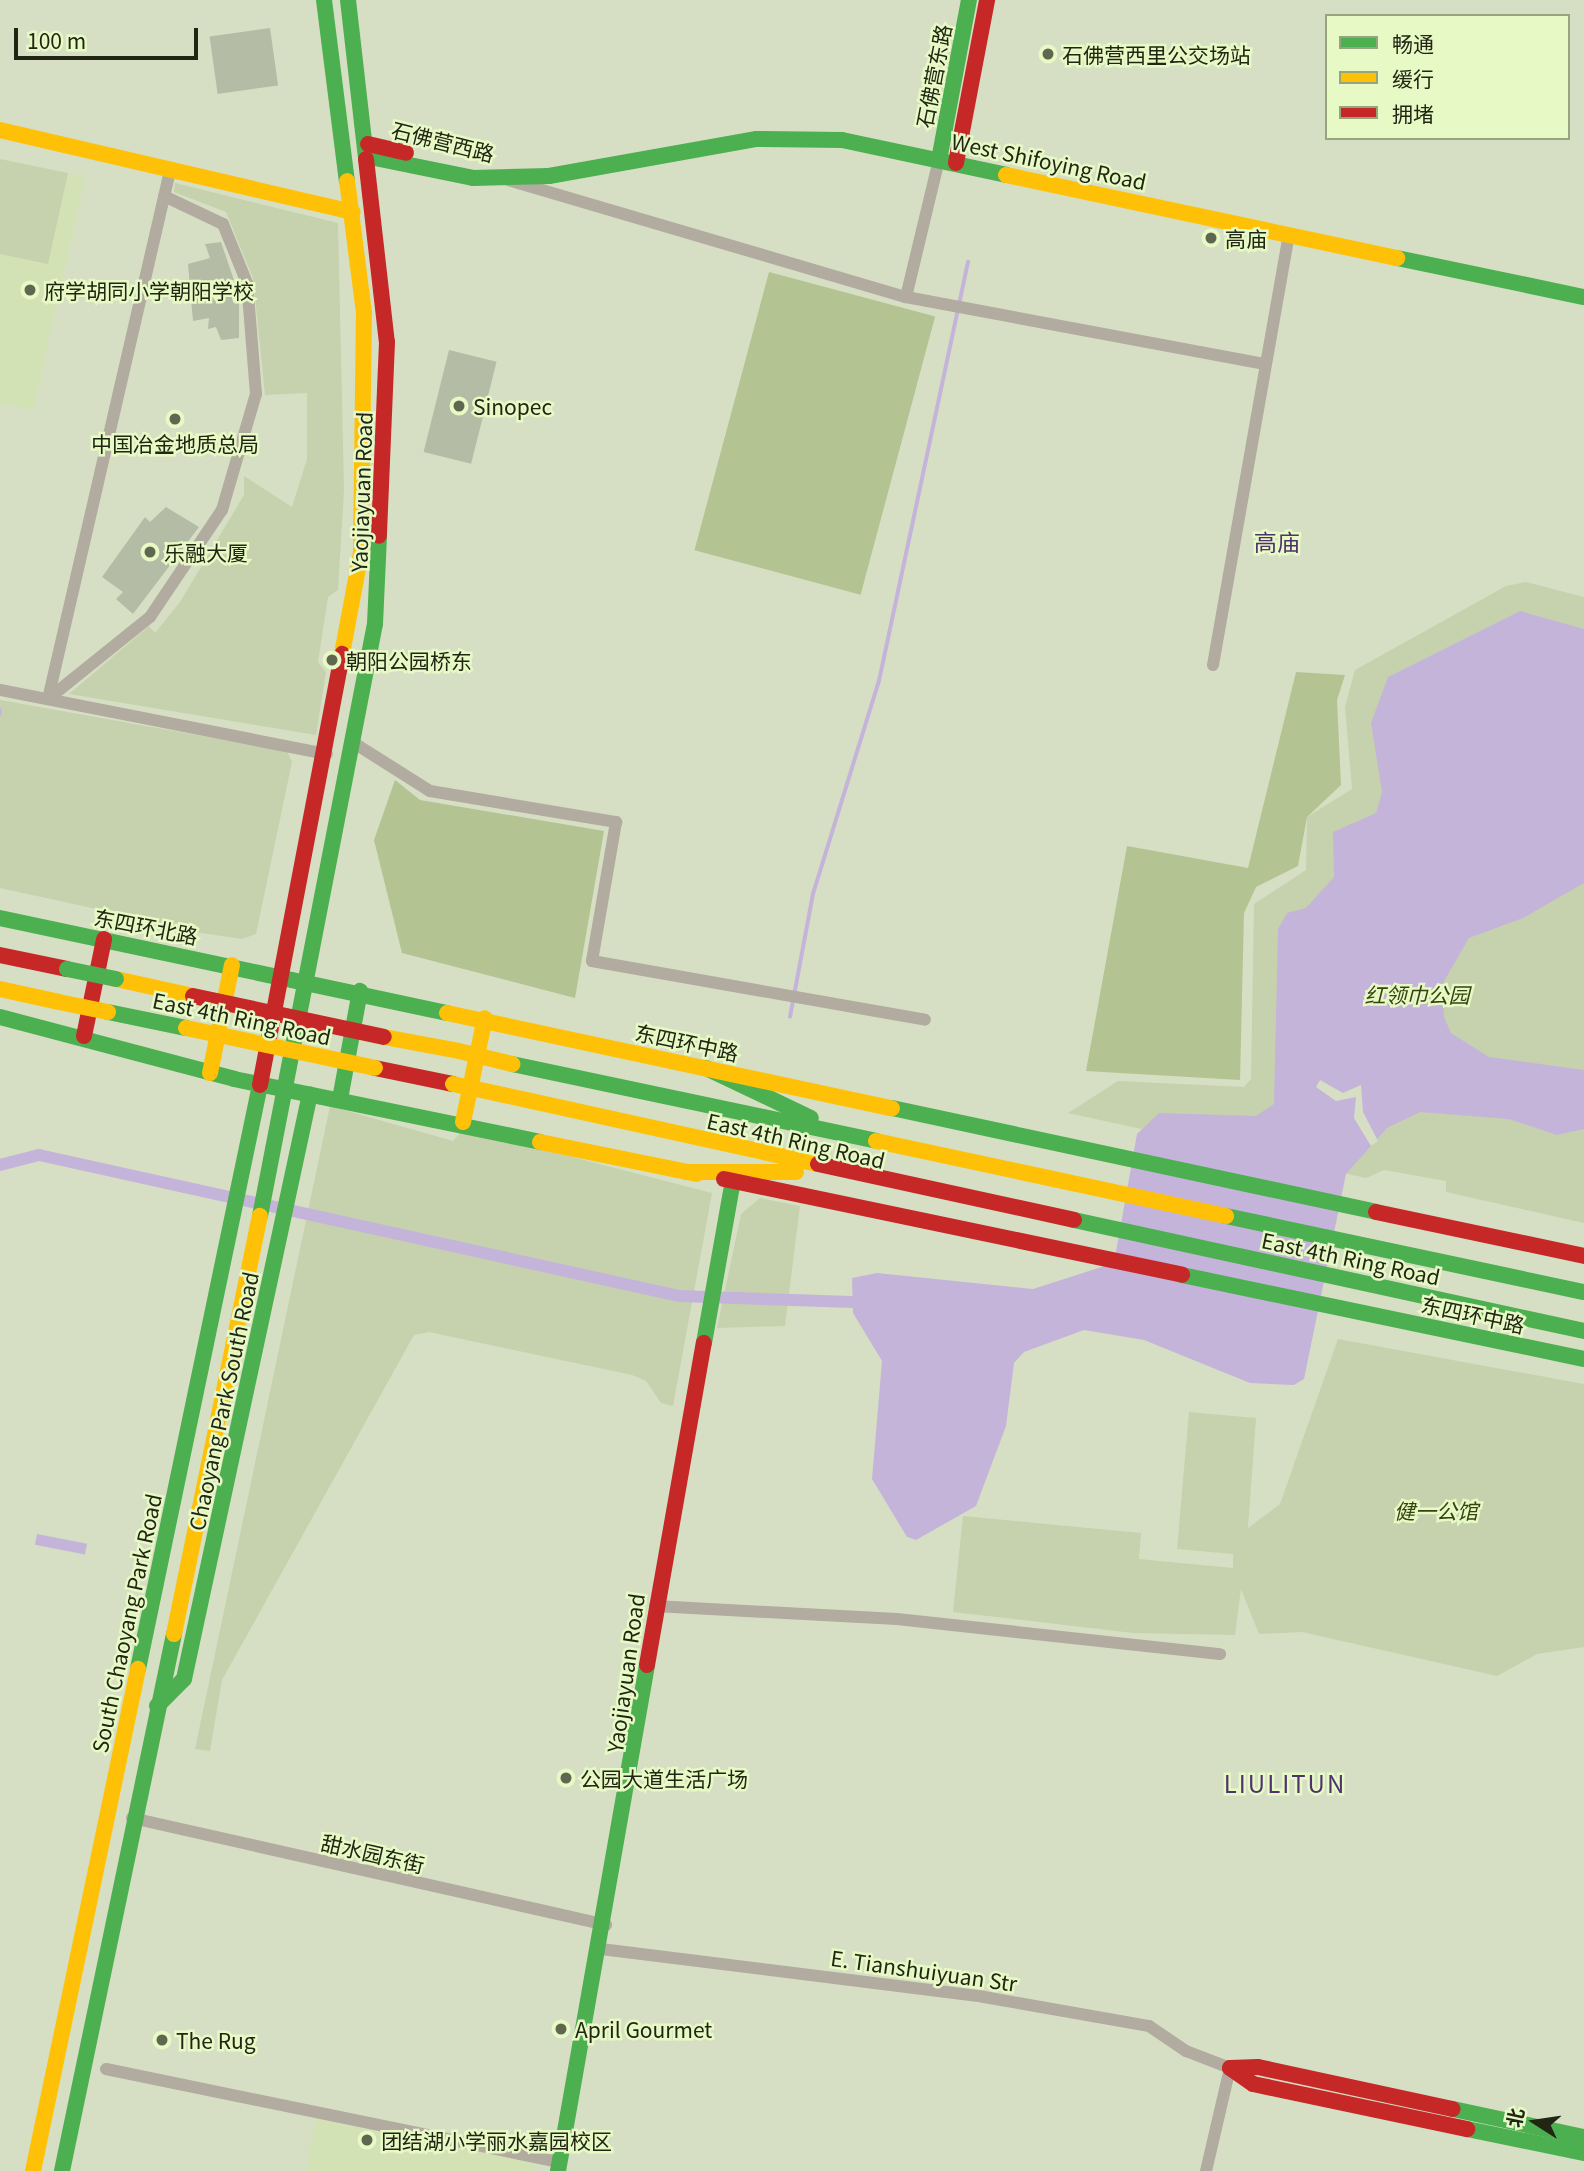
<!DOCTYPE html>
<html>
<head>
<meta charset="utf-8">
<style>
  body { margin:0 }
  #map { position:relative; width:1584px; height:2171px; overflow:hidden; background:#d6dfc4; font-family:Georgia,"Noto Sans SC",serif }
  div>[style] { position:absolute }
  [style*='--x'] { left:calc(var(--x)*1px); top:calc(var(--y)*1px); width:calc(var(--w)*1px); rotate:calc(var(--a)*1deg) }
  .built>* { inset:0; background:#d3e2b5 }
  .green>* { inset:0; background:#c5d2ad }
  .forest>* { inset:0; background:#b3c391; transform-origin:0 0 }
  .water>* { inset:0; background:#c5b4da; transform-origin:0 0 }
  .pier>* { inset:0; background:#d6dfc4 }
  .stream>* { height:3.5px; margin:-1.75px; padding:0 1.75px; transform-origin:1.75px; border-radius:1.75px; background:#c5b4da }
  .canal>* { height:12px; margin:-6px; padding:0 6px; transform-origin:6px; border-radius:6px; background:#c5b4da }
  .building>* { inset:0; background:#b4bca6; transform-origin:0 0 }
  .street>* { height:12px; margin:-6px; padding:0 6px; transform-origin:6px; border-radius:6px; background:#b1aba0 }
  .fast>* { height:16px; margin:-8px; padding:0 8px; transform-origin:8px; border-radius:8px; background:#4caf50 }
  .slow>* { height:16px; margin:-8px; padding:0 8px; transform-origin:8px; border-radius:8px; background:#ffc107 }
  .jam>* { height:16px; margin:-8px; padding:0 8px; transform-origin:8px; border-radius:8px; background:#c62828 }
  .fast-bridge>* { height:16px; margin:-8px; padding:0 8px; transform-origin:8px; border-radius:8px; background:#4caf50 }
  .slow-bridge>* { height:16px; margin:-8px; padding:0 8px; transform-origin:8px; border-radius:8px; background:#ffc107 }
  .jam-bridge>* { height:16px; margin:-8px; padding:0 8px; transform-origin:8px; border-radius:8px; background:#c62828 }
  .dots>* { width:19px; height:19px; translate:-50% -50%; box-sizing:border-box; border:4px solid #e7f9c5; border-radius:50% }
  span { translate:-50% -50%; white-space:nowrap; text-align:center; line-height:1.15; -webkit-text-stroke:5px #e7f9c5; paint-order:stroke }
  .poi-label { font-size:21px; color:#202613 }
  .left { translate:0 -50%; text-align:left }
  .street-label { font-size:21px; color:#202613 }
  .park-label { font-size:21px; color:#35430f; font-style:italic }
  .neighbourhood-label { font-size:23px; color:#4e326d }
  .quarter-label { font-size:24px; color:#4e326d; letter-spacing:2px }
  .legend { position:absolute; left:1325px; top:14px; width:245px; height:126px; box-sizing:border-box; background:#e7f9c5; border:2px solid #97a57e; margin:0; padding:9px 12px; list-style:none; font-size:21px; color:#202613 }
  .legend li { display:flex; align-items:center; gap:14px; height:35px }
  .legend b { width:35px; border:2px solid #97a57e }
  .north { position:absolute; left:1500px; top:2087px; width:70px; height:70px; -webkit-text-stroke:5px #e7f9c5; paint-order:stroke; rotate:282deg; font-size:19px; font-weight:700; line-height:28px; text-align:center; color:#202613 }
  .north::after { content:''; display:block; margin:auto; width:24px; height:32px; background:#202613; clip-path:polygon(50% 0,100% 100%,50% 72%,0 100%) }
  .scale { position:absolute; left:14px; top:28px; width:184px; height:32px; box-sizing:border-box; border:4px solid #202613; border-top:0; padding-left:9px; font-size:21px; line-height:24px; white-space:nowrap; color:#202613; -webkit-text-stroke:5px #e7f9c5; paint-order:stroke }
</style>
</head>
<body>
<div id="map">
  <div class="built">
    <i style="clip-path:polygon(0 159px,85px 177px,33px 410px,0 403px)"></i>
    <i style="clip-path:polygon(316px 2119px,529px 2161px,537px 2171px,306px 2171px)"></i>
  </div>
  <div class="green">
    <i style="clip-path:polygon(0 159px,68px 173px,48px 264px,0 254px)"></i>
    <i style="clip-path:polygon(175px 183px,338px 223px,344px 490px,338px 590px,328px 597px,318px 662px,326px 672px,316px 735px,69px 694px,149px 626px,155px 633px,180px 602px,244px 495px,244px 476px,292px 507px,307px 459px,307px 393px,265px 395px,253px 278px,226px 212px,174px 192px)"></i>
    <i style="clip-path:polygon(1526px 582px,1584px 597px,1584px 1223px,1446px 1192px,1446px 1181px,1384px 1170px,1366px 1178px,1068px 1113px,1118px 1081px,1244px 1087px,1251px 1079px,1254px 904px,1306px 870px,1307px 817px,1352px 789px,1345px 707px,1355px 670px,1506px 586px)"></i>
    <i style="clip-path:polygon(0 700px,287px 751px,292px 762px,256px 934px,242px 939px,121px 921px,124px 915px,0 888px)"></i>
    <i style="clip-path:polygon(330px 1106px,453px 1141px,460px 1133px,518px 1143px,712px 1193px,673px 1406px,661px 1403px,646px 1381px,632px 1375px,429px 1332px,414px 1335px,222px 1680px,210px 1751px,195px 1749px)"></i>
    <i style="clip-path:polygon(760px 1198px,800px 1206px,785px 1326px,717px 1328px,741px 1214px)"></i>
    <i style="clip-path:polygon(1338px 1339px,1584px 1384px,1584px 1647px,1537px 1654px,1497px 1676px,1302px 1632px,1259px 1634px,1241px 1589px,1235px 1635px,1133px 1633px,953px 1612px,963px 1516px,1141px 1533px,1139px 1559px,1233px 1568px,1233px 1554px,1177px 1549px,1189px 1412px,1256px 1418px,1248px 1528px,1280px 1504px)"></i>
  </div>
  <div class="forest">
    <i style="left:769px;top:272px;width:172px;height:288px;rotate:15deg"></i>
    <i style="clip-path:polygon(1296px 672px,1345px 675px,1337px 700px,1341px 785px,1307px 817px,1298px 866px,1256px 887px,1244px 913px,1240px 1080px,1086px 1071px,1127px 846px,1248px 868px)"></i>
    <i style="clip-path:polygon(395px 780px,420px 800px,604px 831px,575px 998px,402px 953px,374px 840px)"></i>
  </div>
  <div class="water">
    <i style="clip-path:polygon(1520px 611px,1584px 629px,1584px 883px,1523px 918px,1469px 938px,1443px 983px,1444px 1017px,1451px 1033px,1489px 1057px,1584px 1070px,1584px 1129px,1557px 1135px,1509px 1119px,1420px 1112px,1387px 1128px,1346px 1174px,1304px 1379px,1294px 1385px,1250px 1383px,1144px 1340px,1084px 1330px,1024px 1352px,1014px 1363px,1006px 1426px,976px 1506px,916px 1540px,907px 1537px,872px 1479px,882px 1361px,853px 1313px,852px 1278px,877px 1273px,1033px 1289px,1114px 1263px,1137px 1134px,1159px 1113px,1256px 1116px,1274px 1104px,1278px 929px,1287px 913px,1306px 908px,1334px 877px,1333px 832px,1376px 813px,1382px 792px,1371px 723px,1388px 677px)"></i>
    <i style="left:37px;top:1534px;width:51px;height:11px;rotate:11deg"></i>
  </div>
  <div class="pier">
    <i style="clip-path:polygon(1320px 1080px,1343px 1093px,1361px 1085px,1363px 1112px,1378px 1141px,1371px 1146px,1354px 1118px,1356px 1097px,1336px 1101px,1316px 1087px)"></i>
  </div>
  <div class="stream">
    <i style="--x:0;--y:710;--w:4;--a:90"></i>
    <i style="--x:790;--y:1017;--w:125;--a:-79.4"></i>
    <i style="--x:813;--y:894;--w:223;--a:-72.8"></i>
    <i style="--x:879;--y:681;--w:428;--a:-78"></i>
  </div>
  <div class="canal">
    <i style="--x:0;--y:1165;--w:40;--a:-14.4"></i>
    <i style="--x:39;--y:1155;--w:655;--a:12.42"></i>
    <i style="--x:679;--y:1296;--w:173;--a:2"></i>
  </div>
  <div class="building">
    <i style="left:270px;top:28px;width:58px;height:61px;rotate:82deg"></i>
    <i style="clip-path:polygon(221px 242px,239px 295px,239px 338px,221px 340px,216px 327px,208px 329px,209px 318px,193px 321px,188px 264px,210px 258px,205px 244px)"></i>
    <i style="left:449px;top:350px;width:49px;height:105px;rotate:14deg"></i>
    <i style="clip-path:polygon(166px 507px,199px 527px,133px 614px,116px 599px,123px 592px,102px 577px,145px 517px,150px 522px)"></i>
  </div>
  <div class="street">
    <i style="--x:508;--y:180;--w:415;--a:16.4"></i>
    <i style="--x:906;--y:297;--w:364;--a:10.6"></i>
    <i style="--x:906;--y:297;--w:141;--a:-76.5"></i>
    <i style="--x:1213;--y:665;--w:438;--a:-80"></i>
    <i style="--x:0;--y:690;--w:333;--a:11.1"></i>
    <i style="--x:48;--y:699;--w:131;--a:-38.8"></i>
    <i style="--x:150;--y:617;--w:129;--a:-56.1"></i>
    <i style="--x:222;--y:510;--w:121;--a:-73.7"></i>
    <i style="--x:256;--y:394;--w:111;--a:-94.6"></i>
    <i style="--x:247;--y:283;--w:64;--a:-112.1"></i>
    <i style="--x:223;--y:224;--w:65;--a:-154.6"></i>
    <i style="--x:48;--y:699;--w:542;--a:-76.99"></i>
    <i style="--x:354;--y:743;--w:90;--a:32.3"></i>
    <i style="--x:430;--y:791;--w:189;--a:9.5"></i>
    <i style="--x:616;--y:822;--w:141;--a:99.8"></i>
    <i style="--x:592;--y:961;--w:338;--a:10"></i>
    <i style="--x:655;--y:1606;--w:242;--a:3.1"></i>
    <i style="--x:897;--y:1619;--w:325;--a:6.2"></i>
    <i style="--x:132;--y:1818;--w:486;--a:12.7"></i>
    <i style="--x:601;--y:1949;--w:386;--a:7.1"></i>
    <i style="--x:984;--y:1997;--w:168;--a:10"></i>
    <i style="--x:1149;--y:2026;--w:45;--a:34"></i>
    <i style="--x:1186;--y:2051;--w:47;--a:21.1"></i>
    <i style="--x:1230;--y:2068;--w:106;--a:103.1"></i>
    <i style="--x:106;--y:2069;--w:463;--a:11.6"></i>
  </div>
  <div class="fast">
    <i style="--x:324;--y:0;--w:182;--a:82.8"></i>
    <i style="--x:348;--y:0;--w:160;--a:83.5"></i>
    <i style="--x:370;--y:157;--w:105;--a:11.5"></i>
    <i style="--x:473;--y:178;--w:76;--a:-1.5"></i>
    <i style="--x:549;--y:176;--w:211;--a:-10.1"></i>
    <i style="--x:757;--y:139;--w:85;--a:0.7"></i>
    <i style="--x:842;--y:140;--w:168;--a:12"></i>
    <i style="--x:939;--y:160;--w:163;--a:-79.4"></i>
    <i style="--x:1397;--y:258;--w:191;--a:11.8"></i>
    <i style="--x:0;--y:918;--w:457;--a:12"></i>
    <i style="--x:108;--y:1012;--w:80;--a:11.6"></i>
    <i style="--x:0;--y:1017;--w:242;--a:14.8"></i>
    <i style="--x:234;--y:1079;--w:312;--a:11.6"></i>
    <i style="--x:512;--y:1064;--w:372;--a:11.9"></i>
    <i style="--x:706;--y:1068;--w:116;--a:25.5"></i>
    <i style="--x:340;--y:1099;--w:110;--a:-79.5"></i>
    <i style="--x:892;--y:1108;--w:495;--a:12.1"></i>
    <i style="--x:260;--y:1216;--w:603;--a:-79.01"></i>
    <i style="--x:375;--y:624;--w:88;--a:-87.4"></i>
    <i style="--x:1226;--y:1216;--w:366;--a:12"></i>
    <i style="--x:1074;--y:1220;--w:522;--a:12.28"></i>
    <i style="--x:1182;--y:1275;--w:411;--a:11.8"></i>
    <i style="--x:704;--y:1343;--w:166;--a:-79.9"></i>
    <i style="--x:138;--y:1669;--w:597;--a:-78.2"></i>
    <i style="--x:157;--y:1706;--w:38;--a:-45"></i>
    <i style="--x:184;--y:1679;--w:598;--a:-77.85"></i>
    <i style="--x:1453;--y:2109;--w:134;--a:12.1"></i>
    <i style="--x:1467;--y:2129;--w:119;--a:11.6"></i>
    <i style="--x:62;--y:2171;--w:549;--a:-78.22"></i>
    <i style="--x:558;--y:2171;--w:514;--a:-80.02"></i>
  </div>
  <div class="slow">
    <i style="--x:0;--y:130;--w:362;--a:13.1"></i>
    <i style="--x:1006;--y:175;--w:400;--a:12"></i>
    <i style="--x:342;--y:654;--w:104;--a:-79.4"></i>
    <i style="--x:361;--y:552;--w:239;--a:-89.3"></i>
    <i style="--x:364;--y:313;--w:133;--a:-97.3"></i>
    <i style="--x:116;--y:979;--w:79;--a:12.4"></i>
    <i style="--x:0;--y:989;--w:60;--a:12.4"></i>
    <i style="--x:447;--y:1013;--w:455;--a:12.1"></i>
    <i style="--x:384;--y:1037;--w:76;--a:10.6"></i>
    <i style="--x:210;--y:1073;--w:110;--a:-78.5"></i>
    <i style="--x:504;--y:1095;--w:321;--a:12.4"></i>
    <i style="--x:463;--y:1122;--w:106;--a:-78.1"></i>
    <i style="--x:876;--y:1141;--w:358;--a:12.1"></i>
    <i style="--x:540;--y:1142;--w:160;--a:11.5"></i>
    <i style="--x:686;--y:1172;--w:110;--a:0"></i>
    <i style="--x:174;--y:1634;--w:427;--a:-78.4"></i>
    <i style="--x:33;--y:2171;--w:513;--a:-78.19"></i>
  </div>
  <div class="jam">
    <i style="--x:368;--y:144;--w:39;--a:13"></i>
    <i style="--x:366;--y:159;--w:184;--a:83.5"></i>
    <i style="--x:387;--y:342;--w:194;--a:92.4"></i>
    <i style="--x:956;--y:163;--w:166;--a:-79.2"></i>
    <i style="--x:0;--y:955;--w:68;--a:11.8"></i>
    <i style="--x:84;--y:1036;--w:99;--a:-78.3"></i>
    <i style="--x:375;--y:1068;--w:80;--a:11.6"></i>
    <i style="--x:260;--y:1085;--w:439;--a:-79.2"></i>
    <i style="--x:818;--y:1164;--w:262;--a:12.3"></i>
    <i style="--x:724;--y:1179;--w:468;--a:11.8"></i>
    <i style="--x:1376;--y:1212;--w:213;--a:11.9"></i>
    <i style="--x:647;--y:1665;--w:327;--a:-80"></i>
    <i style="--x:1230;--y:2068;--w:28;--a:35"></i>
    <i style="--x:1253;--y:2084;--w:219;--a:11.9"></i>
    <i style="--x:1230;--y:2068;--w:28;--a:-2"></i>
    <i style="--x:1258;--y:2067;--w:199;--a:12.2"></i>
  </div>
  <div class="fast-bridge">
    <i style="--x:67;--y:969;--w:50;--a:11.5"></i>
  </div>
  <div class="slow-bridge">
    <i style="--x:59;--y:1002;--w:50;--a:11.5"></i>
    <i style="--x:186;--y:1028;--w:193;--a:11.9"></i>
    <i style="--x:459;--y:1051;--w:55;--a:13.8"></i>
    <i style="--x:453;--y:1084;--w:52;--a:12.2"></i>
  </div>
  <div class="jam-bridge">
    <i style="--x:193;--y:996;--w:195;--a:12.1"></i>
  </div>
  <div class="dots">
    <i style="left:1048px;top:54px;background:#606751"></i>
    <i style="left:1211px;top:238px;background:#606751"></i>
    <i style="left:30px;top:290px;background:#606751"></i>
    <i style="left:459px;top:406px;background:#606751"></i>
    <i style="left:175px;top:419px;background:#606751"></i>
    <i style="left:150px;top:552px;background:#606751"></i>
    <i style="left:332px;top:660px;background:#606751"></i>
    <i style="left:566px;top:1778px;background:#606751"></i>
    <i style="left:561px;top:2029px;background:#606751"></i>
    <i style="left:162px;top:2040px;background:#606751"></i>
    <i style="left:367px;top:2140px;background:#606751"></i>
  </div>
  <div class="poi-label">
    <span class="left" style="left:1062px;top:54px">石佛营西里公交场站</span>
    <span class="left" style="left:1225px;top:238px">高庙</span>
    <span class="left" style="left:44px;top:290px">府学胡同小学朝阳学校</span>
    <span class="left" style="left:473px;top:406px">Sinopec</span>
    <span style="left:175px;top:443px">中国冶金地质总局</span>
    <span class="left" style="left:164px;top:552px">乐融大厦</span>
    <span class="left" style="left:346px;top:660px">朝阳公园桥东</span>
    <span class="left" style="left:580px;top:1778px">公园大道生活广场</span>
    <span class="left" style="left:575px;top:2029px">April Gourmet</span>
    <span class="left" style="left:176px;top:2040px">The Rug</span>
    <span class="left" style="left:381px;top:2140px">团结湖小学丽水嘉园校区</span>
  </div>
  <div class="street-label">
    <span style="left:933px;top:76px;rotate:-79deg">石佛营东路</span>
    <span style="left:443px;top:141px;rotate:14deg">石佛营西路</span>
    <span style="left:1049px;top:161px;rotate:12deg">West Shifoying Road</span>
    <span style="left:361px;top:492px;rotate:-88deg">Yaojiayuan Road</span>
    <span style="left:146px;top:926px;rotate:11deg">东四环北路</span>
    <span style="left:242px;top:1018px;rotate:12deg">East 4th Ring Road</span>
    <span style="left:687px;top:1042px;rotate:12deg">东四环中路</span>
    <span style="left:796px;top:1140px;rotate:13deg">East 4th Ring Road</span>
    <span style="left:1351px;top:1258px;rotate:12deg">East 4th Ring Road</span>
    <span style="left:1473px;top:1314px;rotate:12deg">东四环中路</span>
    <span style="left:223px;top:1401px;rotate:-78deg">Chaoyang Park South Road</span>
    <span style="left:126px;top:1623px;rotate:-78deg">South Chaoyang Park Road</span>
    <span style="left:625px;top:1673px;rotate:-82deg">Yaojiayuan Road</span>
    <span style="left:373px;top:1853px;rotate:13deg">甜水园东街</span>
    <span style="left:924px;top:1970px;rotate:8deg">E. Tianshuiyuan Str</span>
  </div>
  <div class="park-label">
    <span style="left:1417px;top:994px">红领巾公园</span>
    <span style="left:1436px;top:1510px">健一公馆</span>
  </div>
  <div class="neighbourhood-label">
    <span style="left:1277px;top:541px">高庙</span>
  </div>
  <div class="quarter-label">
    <span style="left:1285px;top:1783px">LIULITUN</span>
  </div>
  <ul class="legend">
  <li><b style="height:9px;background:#4caf50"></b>畅通</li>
  <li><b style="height:9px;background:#ffc107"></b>缓行</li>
  <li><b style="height:9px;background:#c62828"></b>拥堵</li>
  </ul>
  <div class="north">北</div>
  <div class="scale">100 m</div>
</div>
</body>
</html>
